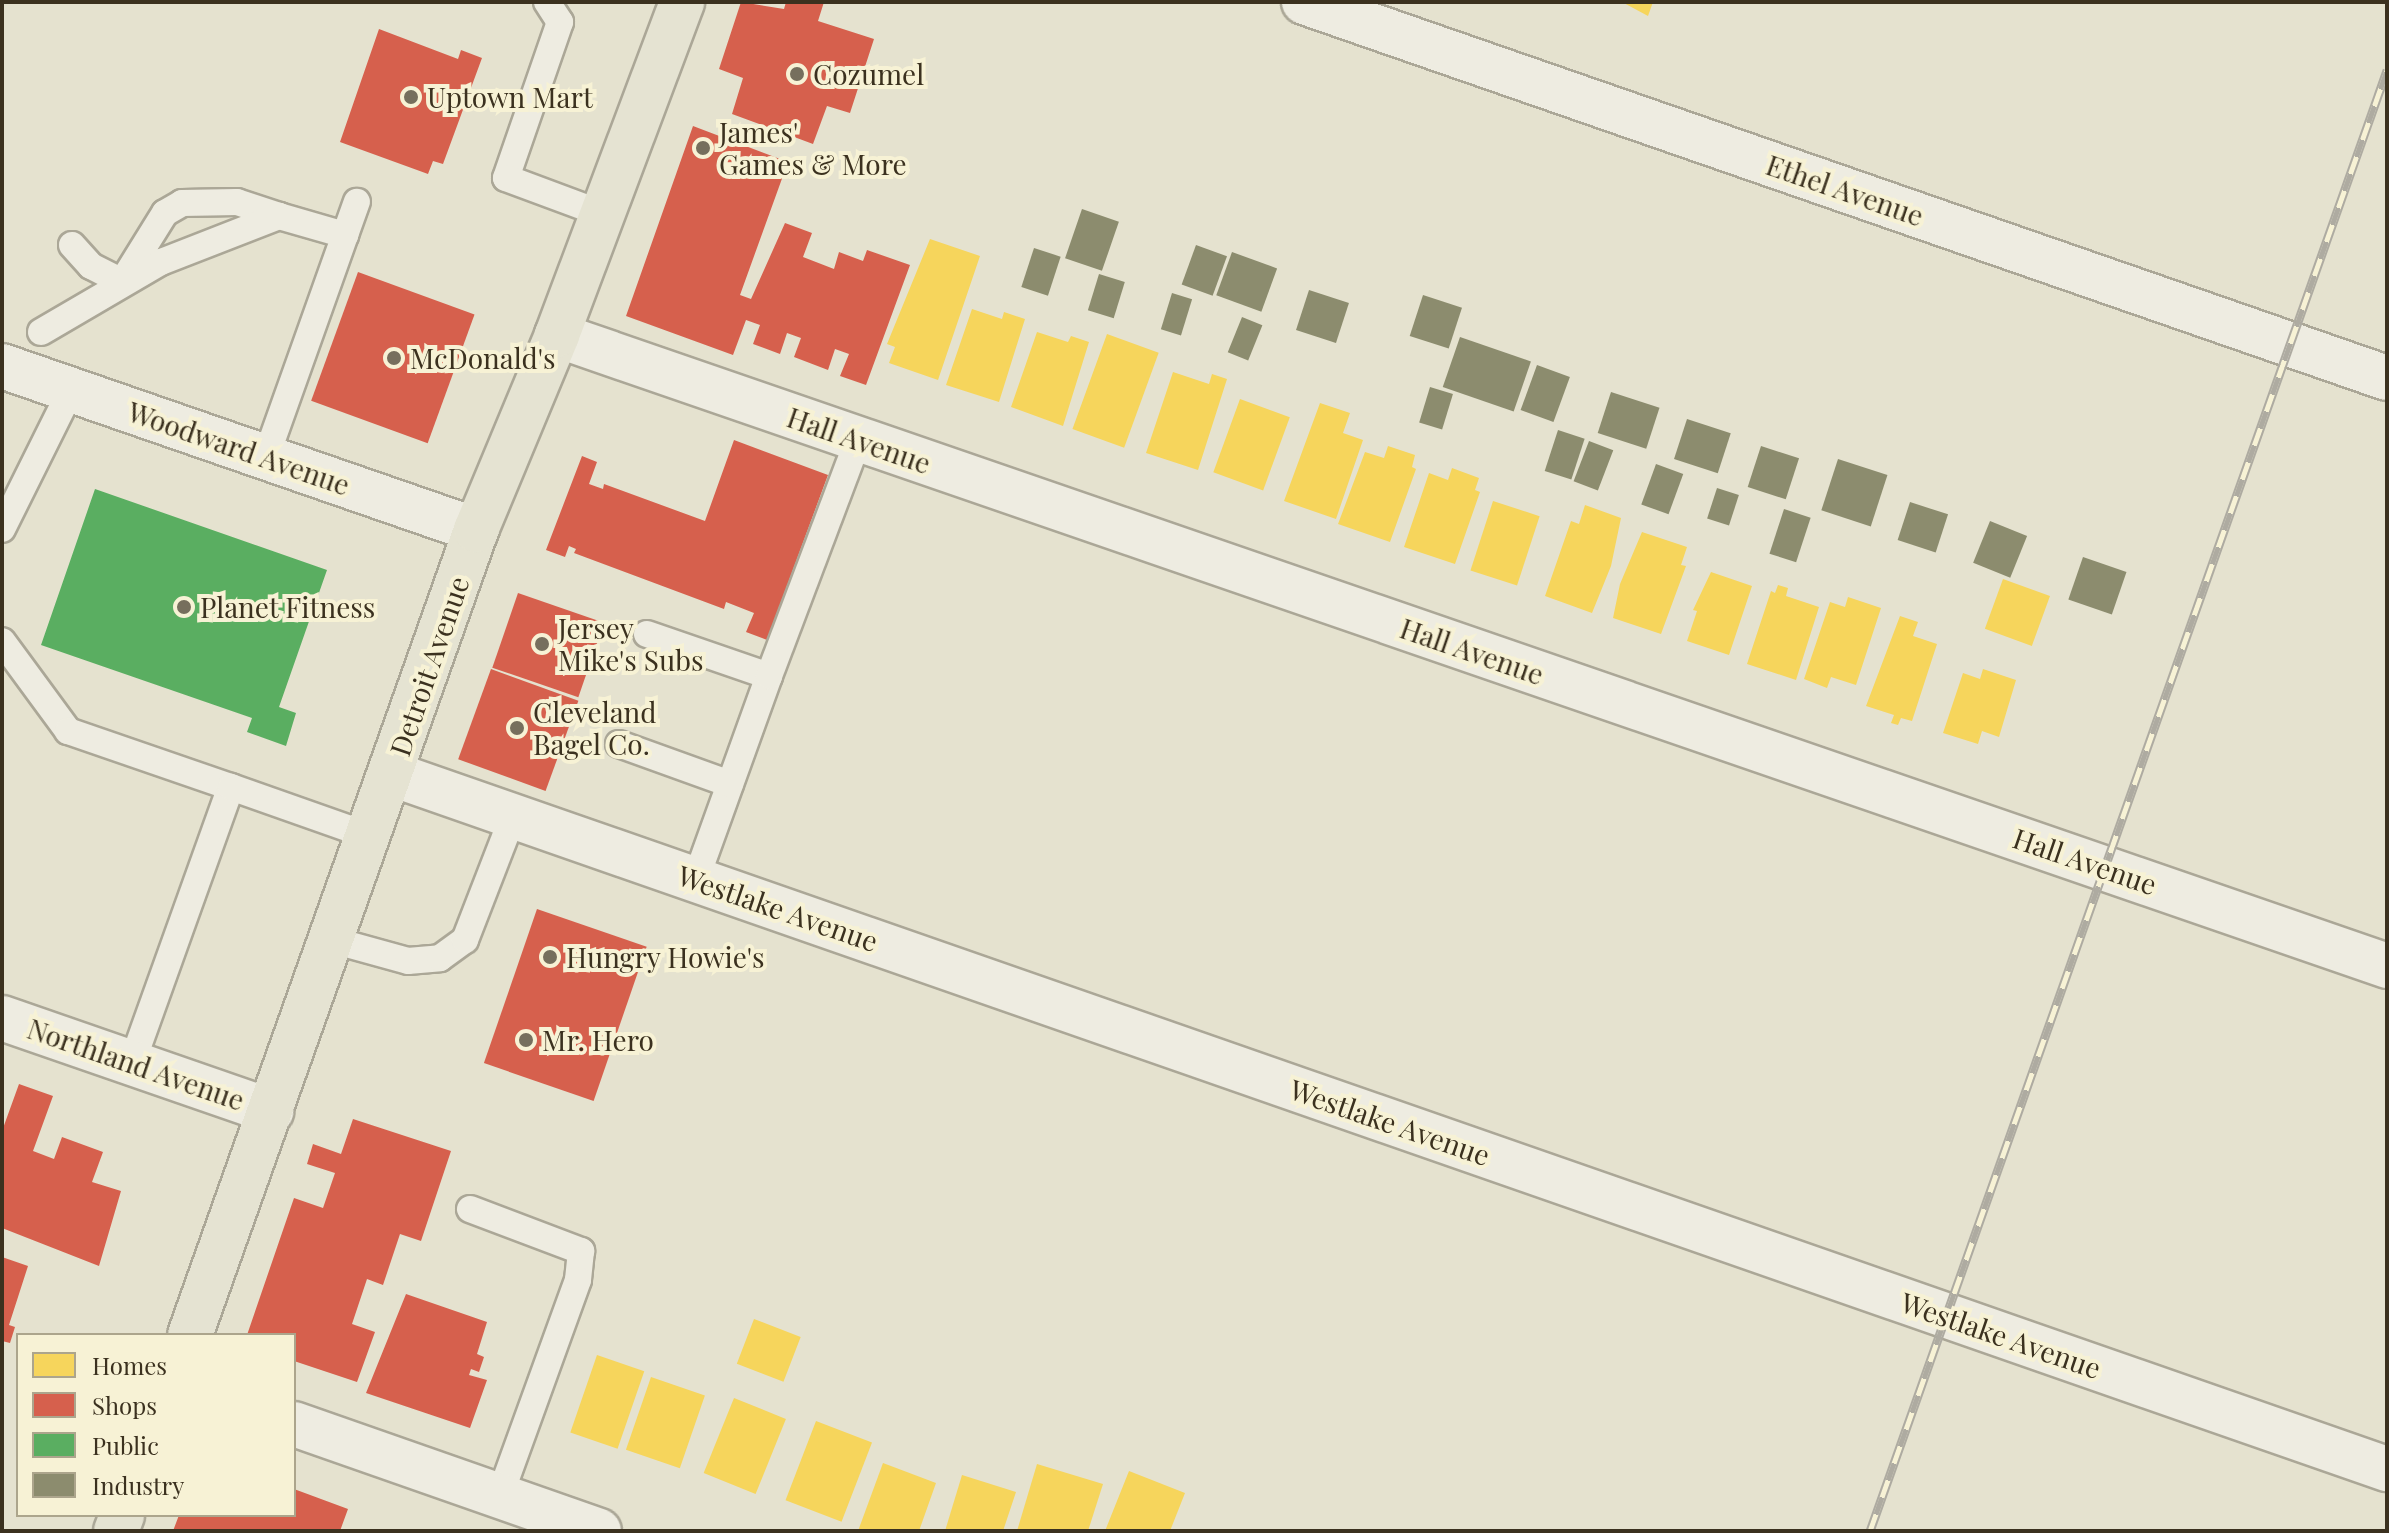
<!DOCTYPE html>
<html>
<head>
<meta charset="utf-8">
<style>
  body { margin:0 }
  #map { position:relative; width:2389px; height:1533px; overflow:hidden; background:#e5e2cf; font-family:"Playfair Display",serif }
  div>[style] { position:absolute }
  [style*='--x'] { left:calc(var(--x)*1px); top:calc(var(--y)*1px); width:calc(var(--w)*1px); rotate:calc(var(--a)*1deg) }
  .homes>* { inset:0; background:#f6d55c; transform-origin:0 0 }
  .shops>* { inset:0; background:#d6604d; transform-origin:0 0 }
  .public>* { inset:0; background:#5aae61 }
  .industry>* { inset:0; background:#8c8c6e; transform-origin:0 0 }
  .roads { filter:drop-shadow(2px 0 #aba797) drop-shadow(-2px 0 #aba797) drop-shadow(0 2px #aba797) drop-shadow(0 -2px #aba797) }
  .lane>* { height:26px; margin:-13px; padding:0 13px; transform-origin:13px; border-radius:13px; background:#eeece1 }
  .street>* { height:44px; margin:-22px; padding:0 22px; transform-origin:22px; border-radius:22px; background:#eeece1 }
  .primary>* { height:44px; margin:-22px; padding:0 22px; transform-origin:22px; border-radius:22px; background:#e5e3d2 }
  .rail>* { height:9px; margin-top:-4.5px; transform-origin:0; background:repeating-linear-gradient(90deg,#f7f2d5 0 18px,#aeaba1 0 36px); box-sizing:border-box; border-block:2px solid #aeaba1 }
  .dots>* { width:22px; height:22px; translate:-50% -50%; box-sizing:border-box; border:4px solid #f7f2d5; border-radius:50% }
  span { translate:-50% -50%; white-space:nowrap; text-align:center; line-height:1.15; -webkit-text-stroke:8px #f7f2d5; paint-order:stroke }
  .poi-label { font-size:28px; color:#3b311f }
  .left { translate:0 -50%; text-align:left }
  .street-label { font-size:28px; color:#3b311f }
  .frame { position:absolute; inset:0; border:4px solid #3b311f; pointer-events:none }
  .legend { position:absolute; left:16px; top:1333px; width:280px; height:184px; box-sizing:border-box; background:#f7f2d5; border:2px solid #aca58c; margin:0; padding:10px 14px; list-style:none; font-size:24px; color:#3b311f }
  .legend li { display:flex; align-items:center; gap:16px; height:40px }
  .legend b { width:40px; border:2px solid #aca58c }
</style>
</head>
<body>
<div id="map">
  <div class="homes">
    <i style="clip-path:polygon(1622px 2px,1653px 2px,1648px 16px)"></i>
    <i style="clip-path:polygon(930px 239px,980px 256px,938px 380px,889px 363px,895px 347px,887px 344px)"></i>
    <i style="clip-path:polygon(972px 309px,1002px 319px,1004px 312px,1025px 319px,999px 402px,946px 385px)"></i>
    <i style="clip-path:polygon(1037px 332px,1068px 342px,1071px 336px,1089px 342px,1063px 426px,1011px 407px)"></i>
    <i style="left:1107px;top:334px;width:55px;height:101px;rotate:20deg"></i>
    <i style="clip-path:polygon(1173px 372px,1209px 384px,1212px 374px,1227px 379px,1198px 470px,1146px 453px)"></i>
    <i style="left:1240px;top:399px;width:53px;height:78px;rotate:20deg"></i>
    <i style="clip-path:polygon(1320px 403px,1350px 413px,1343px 433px,1363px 440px,1336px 519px,1284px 501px)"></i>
    <i style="clip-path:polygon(1388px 446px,1415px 455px,1412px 467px,1416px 469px,1390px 542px,1338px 524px,1365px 452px,1384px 458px)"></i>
    <i style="clip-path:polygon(1452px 468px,1479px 478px,1475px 490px,1480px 492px,1455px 564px,1404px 547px,1429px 473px,1448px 480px)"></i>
    <i style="left:1493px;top:501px;width:49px;height:73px;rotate:18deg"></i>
    <i style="clip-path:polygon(1585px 505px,1621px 518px,1611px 566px,1592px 613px,1545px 596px,1571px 521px,1579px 524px)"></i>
    <i style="clip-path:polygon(1642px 532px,1687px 547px,1681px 565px,1686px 566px,1661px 634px,1613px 618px,1620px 584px)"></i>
    <i style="clip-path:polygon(1711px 572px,1752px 586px,1729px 655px,1687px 641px,1697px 611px,1693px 610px)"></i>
    <i style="left:2003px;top:579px;width:50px;height:53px;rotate:20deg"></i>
    <i style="clip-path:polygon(1778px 585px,1788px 588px,1786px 596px,1819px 607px,1796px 680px,1747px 664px,1771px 591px,1775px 593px)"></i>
    <i style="clip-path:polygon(1848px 597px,1881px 608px,1856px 685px,1831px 677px,1827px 688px,1804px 679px,1830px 602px,1845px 607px)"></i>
    <i style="clip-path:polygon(1900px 616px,1918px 622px,1913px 636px,1937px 644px,1912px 721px,1901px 718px,1898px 725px,1891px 723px,1894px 715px,1866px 706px)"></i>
    <i style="clip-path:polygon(1983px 669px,2016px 680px,1999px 737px,1982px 731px,1978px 744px,1943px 733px,1963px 673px,1980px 679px)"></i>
    <i style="left:754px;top:1319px;width:50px;height:48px;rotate:21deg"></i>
    <i style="left:597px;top:1355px;width:50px;height:82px;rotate:19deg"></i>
    <i style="left:651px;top:1377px;width:57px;height:77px;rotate:19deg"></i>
    <i style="left:734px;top:1398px;width:56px;height:81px;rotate:22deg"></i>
    <i style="left:816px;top:1421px;width:60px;height:85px;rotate:21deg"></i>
    <i style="clip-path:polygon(883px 1463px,936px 1483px,919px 1531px,858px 1531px)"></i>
    <i style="clip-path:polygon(1037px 1464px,1103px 1484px,1088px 1531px,1017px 1531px)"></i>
    <i style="clip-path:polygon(1129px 1471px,1185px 1493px,1170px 1531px,1105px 1531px)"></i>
    <i style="clip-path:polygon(962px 1475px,1016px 1492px,1003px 1531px,945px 1531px)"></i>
  </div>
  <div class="shops">
    <i style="clip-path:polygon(741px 2px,784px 9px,786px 2px,824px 2px,818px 21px,874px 39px,850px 113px,827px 106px,813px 144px,732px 114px,743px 78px,719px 69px)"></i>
    <i style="clip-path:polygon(379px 29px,458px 59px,461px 50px,482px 58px,443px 164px,433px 161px,428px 174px,340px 142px)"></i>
    <i style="clip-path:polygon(693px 126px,788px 162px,740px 295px,751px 299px,785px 223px,812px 233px,803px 257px,834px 269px,839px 252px,863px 261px,867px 250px,910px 265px,866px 385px,840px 376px,849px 354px,835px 349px,828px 370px,794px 357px,801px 338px,787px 333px,780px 354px,753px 344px,760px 325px,746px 320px,733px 355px,626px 316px)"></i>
    <i style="left:358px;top:272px;width:124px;height:137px;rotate:20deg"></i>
    <i style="clip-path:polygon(734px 440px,828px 475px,767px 640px,746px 632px,754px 613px,726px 602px,724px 609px,574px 553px,576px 549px,569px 546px,565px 557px,546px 550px,582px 456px,597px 462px,589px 484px,603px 489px,604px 484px,705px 521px)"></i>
    <i style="left:518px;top:593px;width:91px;height:79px;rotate:19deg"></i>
    <i style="left:491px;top:669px;width:93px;height:96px;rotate:20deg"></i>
    <i style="left:537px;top:909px;width:116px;height:163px;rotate:19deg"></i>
    <i style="clip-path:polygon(19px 1084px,53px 1096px,33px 1151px,54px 1159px,62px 1137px,103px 1152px,92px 1182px,121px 1191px,99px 1266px,2px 1228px,2px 1131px)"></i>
    <i style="clip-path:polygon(353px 1119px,451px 1151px,421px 1241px,400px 1234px,383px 1285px,367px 1279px,352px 1324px,375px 1332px,357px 1382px,294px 1361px,294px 1335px,247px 1335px,294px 1198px,323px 1208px,335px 1173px,307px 1164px,313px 1144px,341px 1154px)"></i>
    <i style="clip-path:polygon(2px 1257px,28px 1266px,9px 1325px,15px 1327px,10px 1343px,2px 1341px)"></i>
    <i style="clip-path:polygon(406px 1294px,487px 1322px,477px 1354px,484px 1357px,479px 1372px,471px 1369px,469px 1375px,487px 1380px,470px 1428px,366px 1393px)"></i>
    <i style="clip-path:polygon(294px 1489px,348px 1509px,340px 1531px,173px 1531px,179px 1515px,294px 1515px)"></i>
  </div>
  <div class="public">
    <i style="clip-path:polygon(95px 489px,327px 570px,279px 707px,296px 713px,286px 746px,247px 732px,252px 718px,41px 645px)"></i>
  </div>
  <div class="industry">
    <i style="left:1082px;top:209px;width:39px;height:52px;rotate:19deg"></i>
    <i style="left:1196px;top:245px;width:33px;height:42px;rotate:20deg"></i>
    <i style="left:1034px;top:248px;width:28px;height:41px;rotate:18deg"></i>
    <i style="left:1232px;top:252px;width:48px;height:46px;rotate:20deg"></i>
    <i style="left:1099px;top:274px;width:27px;height:38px;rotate:17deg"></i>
    <i style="left:1309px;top:290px;width:42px;height:42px;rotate:18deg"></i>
    <i style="left:1172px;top:293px;width:21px;height:38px;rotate:17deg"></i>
    <i style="left:1423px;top:295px;width:41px;height:43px;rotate:18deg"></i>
    <i style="left:1242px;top:317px;width:22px;height:38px;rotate:22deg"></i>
    <i style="left:1460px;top:337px;width:75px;height:53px;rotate:19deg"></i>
    <i style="left:1537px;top:365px;width:35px;height:48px;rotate:20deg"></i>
    <i style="left:1430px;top:387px;width:24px;height:37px;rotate:17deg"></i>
    <i style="left:1611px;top:392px;width:51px;height:43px;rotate:18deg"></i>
    <i style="left:1687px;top:419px;width:46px;height:42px;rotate:18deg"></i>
    <i style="left:1558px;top:430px;width:28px;height:43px;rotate:18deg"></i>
    <i style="left:1589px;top:441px;width:26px;height:43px;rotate:21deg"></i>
    <i style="left:1761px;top:446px;width:40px;height:43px;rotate:18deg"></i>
    <i style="left:1838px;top:459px;width:52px;height:54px;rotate:18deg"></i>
    <i style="left:1656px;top:464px;width:29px;height:43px;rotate:20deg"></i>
    <i style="left:1717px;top:488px;width:23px;height:32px;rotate:18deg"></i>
    <i style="left:1910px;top:502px;width:40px;height:40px;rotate:18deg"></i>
    <i style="left:1784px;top:509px;width:28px;height:47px;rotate:18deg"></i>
    <i style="left:1990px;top:521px;width:40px;height:45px;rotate:22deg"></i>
    <i style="left:2083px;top:557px;width:46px;height:45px;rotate:19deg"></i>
  </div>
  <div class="roads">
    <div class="lane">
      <i style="--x:547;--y:2;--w:24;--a:57"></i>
      <i style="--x:560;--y:22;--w:165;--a:109.1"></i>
      <i style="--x:506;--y:178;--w:103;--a:20.4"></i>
      <i style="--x:72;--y:245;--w:28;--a:48"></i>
      <i style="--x:91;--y:266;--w:35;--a:27"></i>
      <i style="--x:122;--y:282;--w:81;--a:-58.1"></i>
      <i style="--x:165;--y:213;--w:20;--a:-30"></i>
      <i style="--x:182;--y:203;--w:55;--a:-1"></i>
      <i style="--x:237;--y:202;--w:44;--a:18.4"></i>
      <i style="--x:41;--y:332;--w:139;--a:-30.3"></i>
      <i style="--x:161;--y:262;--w:127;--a:-21.3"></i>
      <i style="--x:279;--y:216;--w:69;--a:16.1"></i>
      <i style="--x:266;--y:457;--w:271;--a:-70.4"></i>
      <i style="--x:2;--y:529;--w:155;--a:-63.6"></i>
      <i style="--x:647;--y:634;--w:129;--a:19"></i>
      <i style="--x:769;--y:676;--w:216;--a:109.8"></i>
      <i style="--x:2;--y:641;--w:112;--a:53.7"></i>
      <i style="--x:68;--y:731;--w:172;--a:19"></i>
      <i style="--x:769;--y:676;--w:252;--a:-69.3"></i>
      <i style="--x:619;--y:744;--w:118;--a:19.8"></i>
      <i style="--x:332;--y:940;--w:79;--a:15.4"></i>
      <i style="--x:408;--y:961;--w:32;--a:-5"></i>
      <i style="--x:440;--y:958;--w:31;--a:-36"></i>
      <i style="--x:465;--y:940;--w:133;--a:-68.8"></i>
      <i style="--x:132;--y:1063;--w:293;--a:-70.3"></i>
      <i style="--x:231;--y:787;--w:147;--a:19.4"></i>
      <i style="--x:470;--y:1209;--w:119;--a:20.7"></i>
      <i style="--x:581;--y:1251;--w:29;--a:96"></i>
      <i style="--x:578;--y:1280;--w:230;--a:109.9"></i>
    </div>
    <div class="street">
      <i style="--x:1304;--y:2;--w:1146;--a:19.15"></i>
      <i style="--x:557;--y:335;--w:1936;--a:19.02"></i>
      <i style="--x:2;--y:366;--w:502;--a:19.09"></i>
      <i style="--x:392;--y:774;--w:2113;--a:19.21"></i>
      <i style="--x:2;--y:1018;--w:285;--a:19.1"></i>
      <i style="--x:294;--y:1424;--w:323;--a:19.3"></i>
    </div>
    <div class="primary">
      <i style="--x:190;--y:1335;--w:854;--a:-70.44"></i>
      <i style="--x:476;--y:530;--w:211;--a:-67.4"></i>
      <i style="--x:557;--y:335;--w:356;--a:-69.4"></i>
      <i style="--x:116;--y:1531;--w:17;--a:-69"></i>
    </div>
  </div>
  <div class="rail">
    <i style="--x:1870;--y:1531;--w:1550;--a:-70.51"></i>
  </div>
  <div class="dots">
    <i style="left:797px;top:74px;background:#766f5d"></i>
    <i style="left:411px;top:97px;background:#766f5d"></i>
    <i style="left:703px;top:148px;background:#766f5d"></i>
    <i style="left:394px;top:358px;background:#766f5d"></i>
    <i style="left:184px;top:607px;background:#766f5d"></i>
    <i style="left:542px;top:644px;background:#766f5d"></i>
    <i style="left:517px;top:728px;background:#766f5d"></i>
    <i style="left:550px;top:957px;background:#766f5d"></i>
    <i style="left:526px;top:1040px;background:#766f5d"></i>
  </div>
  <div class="poi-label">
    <span class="left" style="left:813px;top:74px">Cozumel</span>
    <span class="left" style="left:427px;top:97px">Uptown Mart</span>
    <span class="left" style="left:719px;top:148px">James'<br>Games &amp; More</span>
    <span class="left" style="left:410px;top:358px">McDonald's</span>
    <span class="left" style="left:200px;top:607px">Planet Fitness</span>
    <span class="left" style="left:558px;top:644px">Jersey<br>Mike's Subs</span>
    <span class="left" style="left:533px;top:728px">Cleveland<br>Bagel Co.</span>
    <span class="left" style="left:566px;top:957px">Hungry Howie's</span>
    <span class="left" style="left:542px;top:1040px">Mr. Hero</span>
  </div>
  <div class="street-label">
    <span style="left:1845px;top:190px;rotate:19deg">Ethel Avenue</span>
    <span style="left:859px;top:440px;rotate:19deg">Hall Avenue</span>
    <span style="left:239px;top:448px;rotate:19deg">Woodward Avenue</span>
    <span style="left:1472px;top:651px;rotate:19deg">Hall Avenue</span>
    <span style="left:429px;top:666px;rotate:-71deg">Detroit Avenue</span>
    <span style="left:2085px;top:861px;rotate:19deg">Hall Avenue</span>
    <span style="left:778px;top:908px;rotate:19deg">Westlake Avenue</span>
    <span style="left:136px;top:1064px;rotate:19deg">Northland Avenue</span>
    <span style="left:1390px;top:1122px;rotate:19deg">Westlake Avenue</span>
    <span style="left:2001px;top:1335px;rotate:19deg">Westlake Avenue</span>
  </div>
  <div class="frame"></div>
  <ul class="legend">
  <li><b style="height:22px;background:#f6d55c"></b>Homes</li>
  <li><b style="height:22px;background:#d6604d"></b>Shops</li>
  <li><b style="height:22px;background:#5aae61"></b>Public</li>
  <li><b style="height:22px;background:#8c8c6e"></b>Industry</li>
  </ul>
</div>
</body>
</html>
